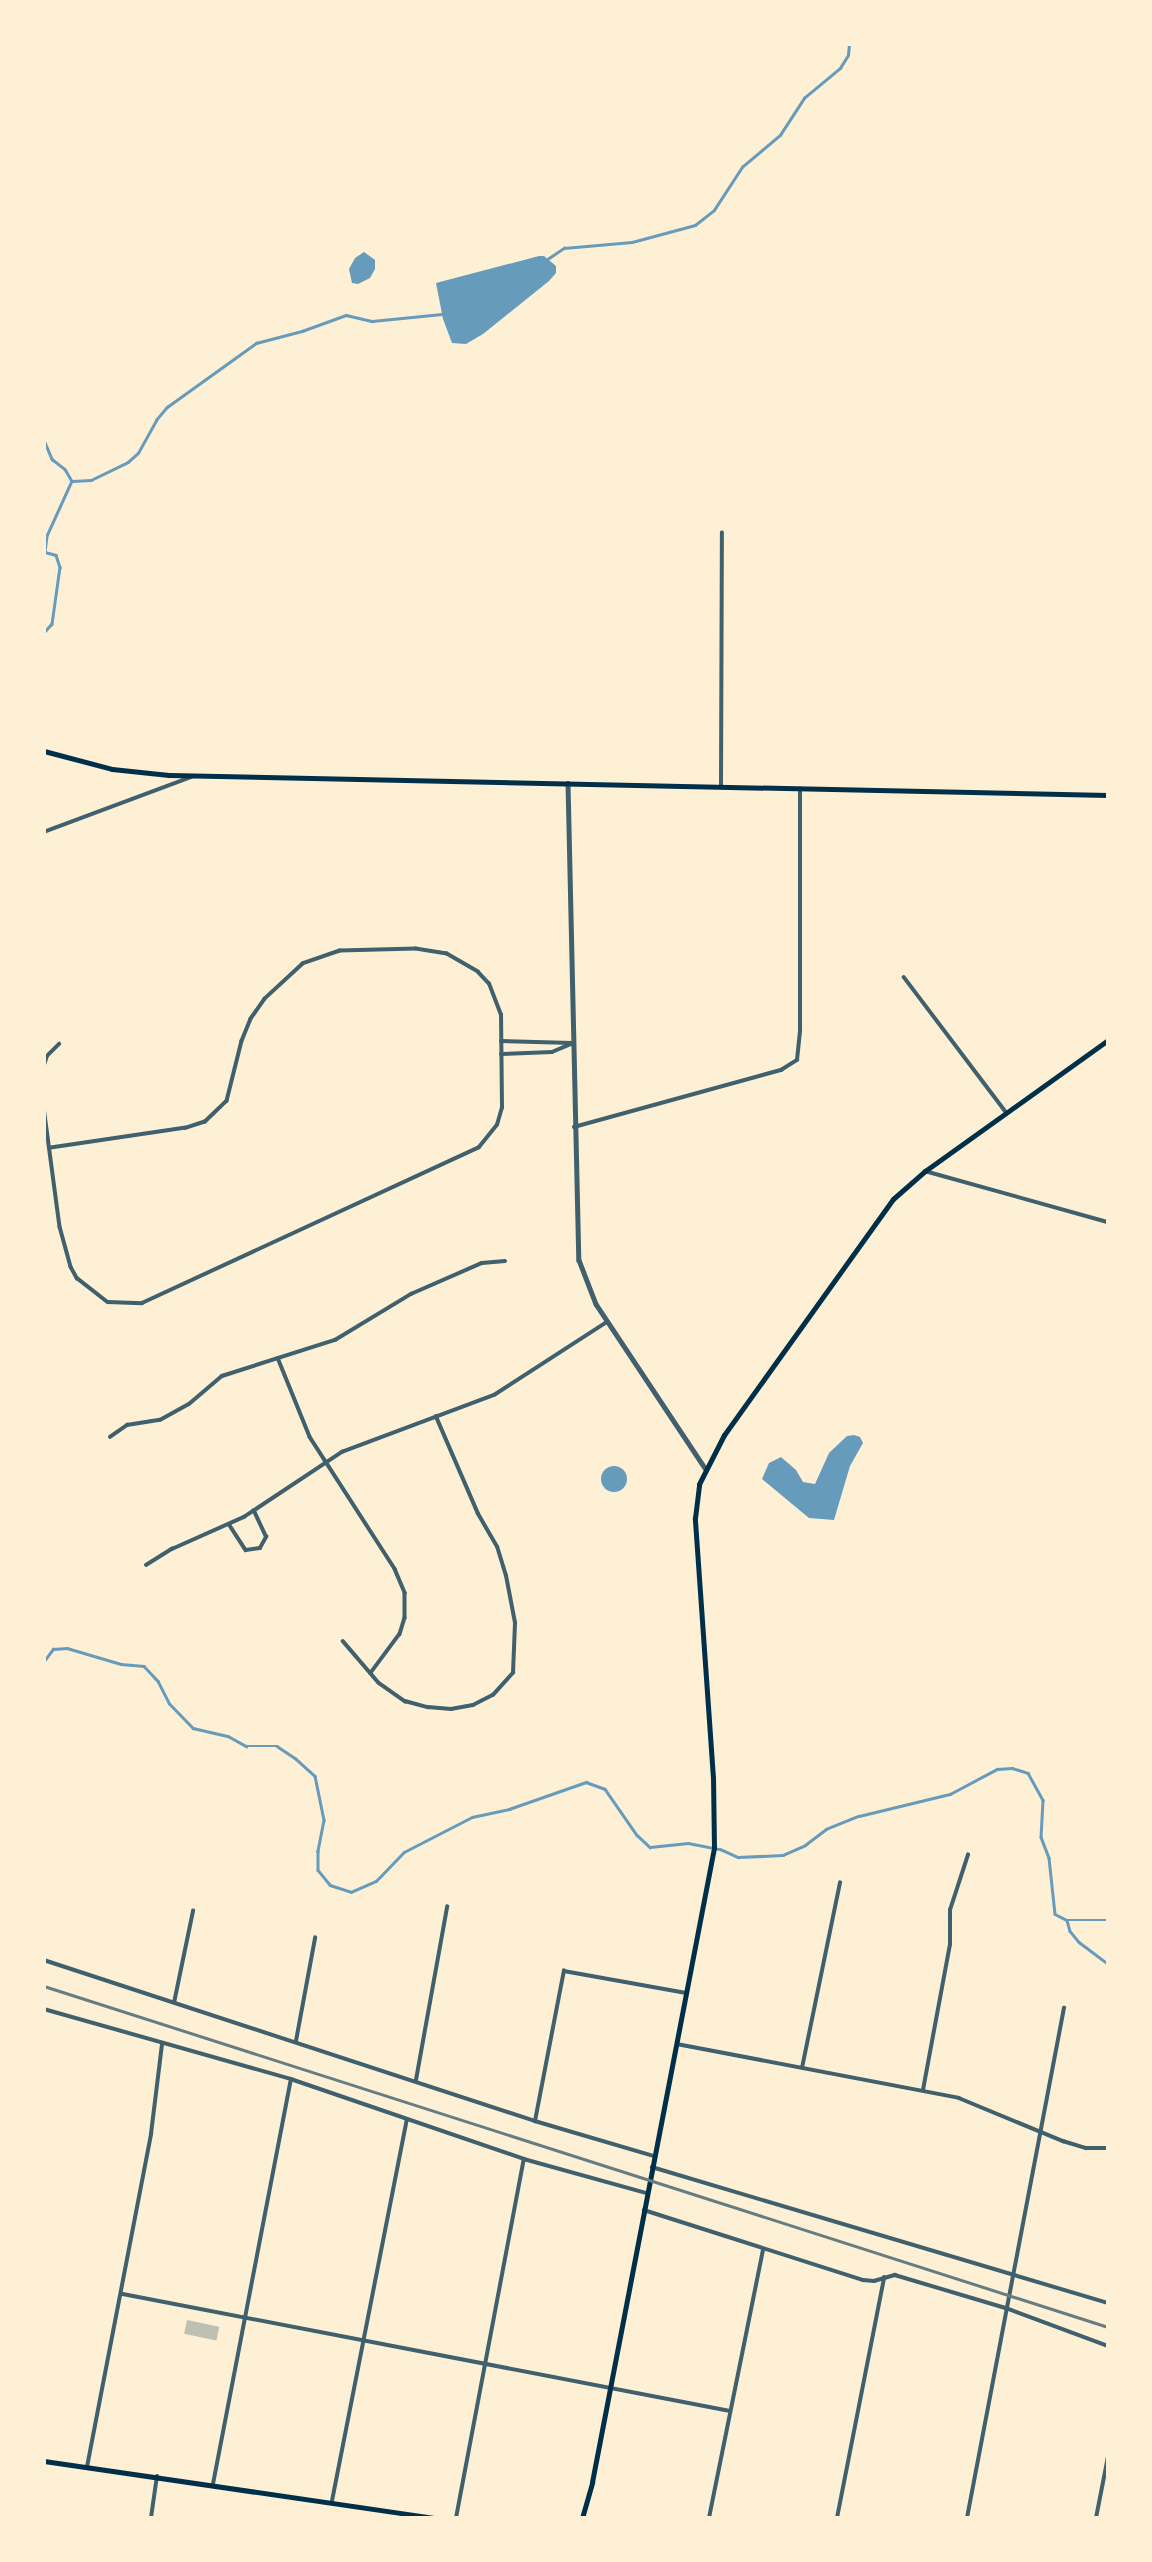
<!DOCTYPE html>
<html>
<head>
<meta charset="utf-8">
<style>
  body { margin:0 }
  #map { position:relative; width:1152px; height:2562px; overflow:hidden; background:#fdf0d5; font-family:"IBM Plex Sans",sans-serif }
  div>[style] { position:absolute }
  [style*='--x'] { left:calc(var(--x)*1px); top:calc(var(--y)*1px); width:calc(var(--w)*1px); rotate:calc(var(--a)*1deg) }
  .water>* { inset:0; background:#669bbc }
  .round { border-radius:50% }
  .stream>* { height:2.5px; margin:-1.25px; padding:0 1.25px; transform-origin:1.25px; border-radius:1.25px; background:#669bbc }
  .building>* { inset:0; background:#bec0b2; transform-origin:0 0 }
  .minor>* { height:3.5px; margin:-1.75px; padding:0 1.75px; transform-origin:1.75px; border-radius:1.75px; background:#3f606c }
  .tertiary>* { height:4.5px; margin:-2.25px; padding:0 2.25px; transform-origin:2.25px; border-radius:2.25px; background:#3f606c }
  .secondary>* { height:5px; margin:-2.5px; padding:0 2.5px; transform-origin:2.5px; border-radius:2.5px; background:#003049 }
  .primary>* { height:5px; margin:-2.5px; padding:0 2.5px; transform-origin:2.5px; border-radius:2.5px; background:#003049 }
  .rail>* { height:2.5px; margin:-1.25px; padding:0 1.25px; transform-origin:1.25px; border-radius:1.25px; background:#657d81 }
  span { translate:-50% -50%; white-space:nowrap; text-align:center; line-height:1.15; -webkit-text-stroke:7px #fdf0d5; paint-order:stroke }
  .frame { position:absolute; inset:0; border:46px solid #fdf0d5; pointer-events:none }
</style>
</head>
<body>
<div id="map">
  <div class="water">
    <i style="clip-path:polygon(364px 252px,375px 260px,375px 269px,370px 278px,358px 284px,352px 283px,349px 269px,355px 258px)"></i>
    <i style="clip-path:polygon(539px 256px,544px 256px,556px 266px,556px 273px,549px 281px,483px 334px,466px 344px,452px 343px,443px 319px,436px 283px)"></i>
    <i style="clip-path:polygon(854px 1435px,860px 1437px,863px 1443px,850px 1466px,834px 1520px,809px 1518px,762px 1479px,769px 1463px,781px 1457px,796px 1470px,803px 1482px,815px 1484px,829px 1453px,847px 1436px)"></i>
    <i class="round" style="left:601px;top:1466px;width:26px;height:26px"></i>
  </div>
  <div class="stream">
    <i style="--x:546;--y:260;--w:22;--a:-34"></i>
    <i style="--x:564;--y:248;--w:68;--a:-5"></i>
    <i style="--x:632;--y:242;--w:65;--a:-15.1"></i>
    <i style="--x:695;--y:225;--w:24;--a:-38"></i>
    <i style="--x:714;--y:210;--w:51;--a:-56.9"></i>
    <i style="--x:742;--y:167;--w:50;--a:-40.1"></i>
    <i style="--x:780;--y:135;--w:44;--a:-57"></i>
    <i style="--x:804;--y:98;--w:47;--a:-39.8"></i>
    <i style="--x:840;--y:68;--w:15;--a:-58"></i>
    <i style="--x:848;--y:55;--w:11;--a:-85"></i>
    <i style="--x:44;--y:440;--w:21;--a:67"></i>
    <i style="--x:52;--y:459;--w:16;--a:38"></i>
    <i style="--x:65;--y:469;--w:14;--a:60"></i>
    <i style="--x:72;--y:481;--w:60;--a:114.4"></i>
    <i style="--x:47;--y:536;--w:16;--a:97"></i>
    <i style="--x:45;--y:552;--w:11;--a:15"></i>
    <i style="--x:56;--y:555;--w:13;--a:72"></i>
    <i style="--x:60;--y:567;--w:58;--a:98"></i>
    <i style="--x:52;--y:624;--w:12;--a:132"></i>
    <i style="--x:72;--y:481;--w:19;--a:-3"></i>
    <i style="--x:91;--y:480;--w:41;--a:-25.9"></i>
    <i style="--x:128;--y:462;--w:13;--a:-42"></i>
    <i style="--x:138;--y:453;--w:38;--a:-61"></i>
    <i style="--x:156;--y:420;--w:17;--a:-50"></i>
    <i style="--x:167;--y:407;--w:110;--a:-35.7"></i>
    <i style="--x:256;--y:343;--w:48;--a:-14.6"></i>
    <i style="--x:302;--y:331;--w:47;--a:-20"></i>
    <i style="--x:346;--y:315;--w:27;--a:13"></i>
    <i style="--x:372;--y:321;--w:70;--a:-5.7"></i>
    <i style="--x:44;--y:1661;--w:15;--a:-53"></i>
    <i style="--x:53;--y:1649;--w:14;--a:-4"></i>
    <i style="--x:67;--y:1648;--w:56;--a:16.5"></i>
    <i style="--x:121;--y:1664;--w:23;--a:5"></i>
    <i style="--x:144;--y:1666;--w:21;--a:47"></i>
    <i style="--x:158;--y:1681;--w:25;--a:63"></i>
    <i style="--x:169;--y:1703;--w:35;--a:46"></i>
    <i style="--x:193;--y:1728;--w:36;--a:13"></i>
    <i style="--x:228;--y:1736;--w:21;--a:29"></i>
    <i style="--x:246;--y:1746;--w:31;--a:0"></i>
    <i style="--x:277;--y:1746;--w:22;--a:34"></i>
    <i style="--x:295;--y:1758;--w:27;--a:42"></i>
    <i style="--x:315;--y:1776;--w:45;--a:78.4"></i>
    <i style="--x:324;--y:1820;--w:32;--a:101"></i>
    <i style="--x:318;--y:1851;--w:19;--a:90"></i>
    <i style="--x:318;--y:1870;--w:19;--a:51"></i>
    <i style="--x:330;--y:1885;--w:22;--a:18"></i>
    <i style="--x:351;--y:1892;--w:27;--a:-24"></i>
    <i style="--x:376;--y:1881;--w:40;--a:-46"></i>
    <i style="--x:404;--y:1852;--w:76;--a:-27.2"></i>
    <i style="--x:472;--y:1817;--w:38;--a:-12"></i>
    <i style="--x:509;--y:1809;--w:82;--a:-19.3"></i>
    <i style="--x:586;--y:1782;--w:20;--a:20"></i>
    <i style="--x:605;--y:1789;--w:56;--a:55.2"></i>
    <i style="--x:637;--y:1835;--w:18;--a:43"></i>
    <i style="--x:650;--y:1847;--w:38;--a:-6"></i>
    <i style="--x:688;--y:1843;--w:33;--a:11"></i>
    <i style="--x:720;--y:1849;--w:20;--a:24"></i>
    <i style="--x:738;--y:1857;--w:45;--a:-2.5"></i>
    <i style="--x:783;--y:1855;--w:24;--a:-24"></i>
    <i style="--x:805;--y:1845;--w:26;--a:-37"></i>
    <i style="--x:826;--y:1829;--w:35;--a:-22"></i>
    <i style="--x:859;--y:1816;--w:94;--a:-13.6"></i>
    <i style="--x:950;--y:1794;--w:53;--a:-28"></i>
    <i style="--x:997;--y:1769;--w:15;--a:-4"></i>
    <i style="--x:1012;--y:1768;--w:17;--a:17"></i>
    <i style="--x:1028;--y:1773;--w:31;--a:61"></i>
    <i style="--x:1043;--y:1800;--w:37;--a:93"></i>
    <i style="--x:1041;--y:1837;--w:22;--a:69"></i>
    <i style="--x:1049;--y:1858;--w:56;--a:83.9"></i>
    <i style="--x:1055;--y:1914;--w:13;--a:27"></i>
    <i style="--x:1067;--y:1920;--w:41;--a:0"></i>
    <i style="--x:1067;--y:1920;--w:11;--a:75"></i>
    <i style="--x:1070;--y:1931;--w:14;--a:51"></i>
    <i style="--x:1079;--y:1942;--w:36;--a:37"></i>
  </div>
  <div class="building">
    <i style="left:187px;top:2320px;width:33px;height:14px;rotate:12deg"></i>
  </div>
  <div class="minor">
    <i style="--x:721;--y:787;--w:254;--a:-89.8"></i>
    <i style="--x:44;--y:832;--w:157;--a:-20.5"></i>
    <i style="--x:904;--y:977;--w:171;--a:52.9"></i>
    <i style="--x:501;--y:1041;--w:71;--a:1.6"></i>
    <i style="--x:501;--y:1054;--w:51;--a:-2.2"></i>
    <i style="--x:552;--y:1052;--w:23;--a:-23"></i>
    <i style="--x:44;--y:1065;--w:9;--a:-72"></i>
    <i style="--x:47;--y:1056;--w:17;--a:-45"></i>
    <i style="--x:44;--y:1107;--w:121;--a:82.4"></i>
    <i style="--x:60;--y:1227;--w:41;--a:74.6"></i>
    <i style="--x:71;--y:1267;--w:13;--a:61"></i>
    <i style="--x:77;--y:1278;--w:39;--a:38"></i>
    <i style="--x:108;--y:1302;--w:34;--a:2"></i>
    <i style="--x:142;--y:1303;--w:371;--a:-24.8"></i>
    <i style="--x:479;--y:1147;--w:28;--a:-51"></i>
    <i style="--x:497;--y:1125;--w:18;--a:-74"></i>
    <i style="--x:502;--y:1108;--w:93;--a:-90.6"></i>
    <i style="--x:501;--y:1015;--w:33;--a:-111"></i>
    <i style="--x:489;--y:984;--w:16;--a:-133"></i>
    <i style="--x:478;--y:972;--w:36;--a:-150"></i>
    <i style="--x:447;--y:954;--w:31;--a:-171"></i>
    <i style="--x:416;--y:949;--w:76;--a:178.5"></i>
    <i style="--x:340;--y:951;--w:39;--a:161"></i>
    <i style="--x:303;--y:964;--w:52;--a:137.4"></i>
    <i style="--x:265;--y:999;--w:24;--a:125"></i>
    <i style="--x:251;--y:1019;--w:24;--a:112"></i>
    <i style="--x:242;--y:1041;--w:62;--a:104"></i>
    <i style="--x:227;--y:1101;--w:30;--a:136"></i>
    <i style="--x:205;--y:1122;--w:20;--a:162"></i>
    <i style="--x:186;--y:1128;--w:136;--a:171.6"></i>
    <i style="--x:574;--y:1127;--w:215;--a:-15.4"></i>
    <i style="--x:781;--y:1070;--w:19;--a:-32"></i>
    <i style="--x:797;--y:1060;--w:30;--a:-84"></i>
    <i style="--x:800;--y:1030;--w:241;--a:-90"></i>
    <i style="--x:925;--y:1171;--w:190;--a:15.6"></i>
    <i style="--x:278;--y:1358;--w:85;--a:67.9"></i>
    <i style="--x:310;--y:1437;--w:157;--a:57.2"></i>
    <i style="--x:395;--y:1569;--w:26;--a:67"></i>
    <i style="--x:405;--y:1593;--w:25;--a:90"></i>
    <i style="--x:405;--y:1618;--w:17;--a:107"></i>
    <i style="--x:400;--y:1634;--w:49;--a:126.6"></i>
    <i style="--x:110;--y:1437;--w:21;--a:-35"></i>
    <i style="--x:127;--y:1425;--w:33;--a:-9"></i>
    <i style="--x:160;--y:1420;--w:33;--a:-29"></i>
    <i style="--x:189;--y:1404;--w:43;--a:-40.3"></i>
    <i style="--x:222;--y:1376;--w:119;--a:-17.7"></i>
    <i style="--x:335;--y:1340;--w:89;--a:-31.2"></i>
    <i style="--x:411;--y:1294;--w:77;--a:-23.6"></i>
    <i style="--x:482;--y:1263;--w:23;--a:-5"></i>
    <i style="--x:229;--y:1524;--w:31;--a:57"></i>
    <i style="--x:246;--y:1550;--w:14;--a:-8"></i>
    <i style="--x:260;--y:1548;--w:13;--a:-61"></i>
    <i style="--x:266;--y:1537;--w:29;--a:-115"></i>
    <i style="--x:146;--y:1565;--w:31;--a:-32"></i>
    <i style="--x:172;--y:1549;--w:79;--a:-24"></i>
    <i style="--x:244;--y:1517;--w:118;--a:-33.6"></i>
    <i style="--x:342;--y:1452;--w:162;--a:-20.6"></i>
    <i style="--x:494;--y:1395;--w:135;--a:-32.9"></i>
    <i style="--x:343;--y:1641;--w:55;--a:49.4"></i>
    <i style="--x:379;--y:1683;--w:32;--a:35"></i>
    <i style="--x:405;--y:1701;--w:24;--a:15"></i>
    <i style="--x:428;--y:1707;--w:23;--a:5"></i>
    <i style="--x:451;--y:1709;--w:22;--a:-10"></i>
    <i style="--x:473;--y:1705;--w:22;--a:-27"></i>
    <i style="--x:493;--y:1695;--w:30;--a:-48"></i>
    <i style="--x:513;--y:1673;--w:50;--a:-87.7"></i>
    <i style="--x:515;--y:1623;--w:48;--a:-100.8"></i>
    <i style="--x:506;--y:1576;--w:30;--a:-107"></i>
    <i style="--x:497;--y:1547;--w:38;--a:-120"></i>
    <i style="--x:478;--y:1514;--w:106;--a:-113.4"></i>
    <i style="--x:44;--y:1960;--w:517;--a:18.15"></i>
    <i style="--x:535;--y:2121;--w:124;--a:16.4"></i>
    <i style="--x:174;--y:2003;--w:94;--a:-78.3"></i>
    <i style="--x:44;--y:2009;--w:257;--a:15.8"></i>
    <i style="--x:291;--y:2079;--w:246;--a:18.9"></i>
    <i style="--x:524;--y:2159;--w:128;--a:15.5"></i>
    <i style="--x:296;--y:2041;--w:105;--a:-79.5"></i>
    <i style="--x:677;--y:2044;--w:287;--a:10.8"></i>
    <i style="--x:959;--y:2098;--w:113;--a:22.5"></i>
    <i style="--x:1063;--y:2141;--w:24;--a:17"></i>
    <i style="--x:1086;--y:2148;--w:22;--a:0"></i>
    <i style="--x:802;--y:2068;--w:189;--a:-78.4"></i>
    <i style="--x:416;--y:2080;--w:176;--a:-79.8"></i>
    <i style="--x:923;--y:2090;--w:147;--a:-79.5"></i>
    <i style="--x:950;--y:1945;--w:35;--a:-90"></i>
    <i style="--x:950;--y:1910;--w:58;--a:-71.9"></i>
    <i style="--x:535;--y:2121;--w:153;--a:-79.1"></i>
    <i style="--x:564;--y:1971;--w:124;--a:10.2"></i>
    <i style="--x:652;--y:2167;--w:476;--a:16.6"></i>
    <i style="--x:644;--y:2210;--w:230;--a:17.7"></i>
    <i style="--x:863;--y:2280;--w:11;--a:5"></i>
    <i style="--x:874;--y:2281;--w:22;--a:-16"></i>
    <i style="--x:895;--y:2275;--w:116;--a:16.6"></i>
    <i style="--x:1006;--y:2308;--w:109;--a:20.4"></i>
    <i style="--x:123;--y:2294;--w:618;--a:10.91"></i>
    <i style="--x:87;--y:2467;--w:339;--a:-79.1"></i>
    <i style="--x:151;--y:2134;--w:91;--a:-83"></i>
    <i style="--x:213;--y:2484;--w:412;--a:-79.1"></i>
    <i style="--x:332;--y:2501;--w:388;--a:-78.9"></i>
    <i style="--x:151;--y:2518;--w:42;--a:-81.9"></i>
    <i style="--x:456;--y:2518;--w:365;--a:-79.3"></i>
    <i style="--x:709;--y:2518;--w:274;--a:-78.6"></i>
    <i style="--x:837;--y:2518;--w:245;--a:-78.9"></i>
    <i style="--x:967;--y:2518;--w:519;--a:-79.23"></i>
    <i style="--x:1096;--y:2518;--w:62;--a:-78.9"></i>
  </div>
  <div class="tertiary">
    <i style="--x:568;--y:783;--w:477;--a:88.7"></i>
    <i style="--x:579;--y:1260;--w:47;--a:68.9"></i>
    <i style="--x:596;--y:1304;--w:197;--a:56.4"></i>
  </div>
  <div class="secondary">
    <i style="--x:44;--y:2461;--w:394;--a:8.3"></i>
    <i style="--x:582;--y:2518;--w:37;--a:-74"></i>
    <i style="--x:592;--y:2482;--w:646;--a:-79.11"></i>
    <i style="--x:714;--y:1848;--w:70;--a:-90.8"></i>
    <i style="--x:713;--y:1778;--w:261;--a:-94"></i>
    <i style="--x:695;--y:1518;--w:34;--a:-83"></i>
    <i style="--x:699;--y:1484;--w:55;--a:-63"></i>
    <i style="--x:724;--y:1435;--w:290;--a:-54.4"></i>
    <i style="--x:893;--y:1199;--w:43;--a:-41.2"></i>
    <i style="--x:925;--y:1171;--w:225;--a:-35.6"></i>
  </div>
  <div class="primary">
    <i style="--x:44;--y:751;--w:70;--a:14.8"></i>
    <i style="--x:112;--y:769;--w:57;--a:6"></i>
    <i style="--x:169;--y:775;--w:939;--a:1.22"></i>
  </div>
  <div class="rail">
    <i style="--x:44;--y:1986;--w:1117;--a:17.77"></i>
  </div>
  <div class="frame"></div>
</div>
</body>
</html>
